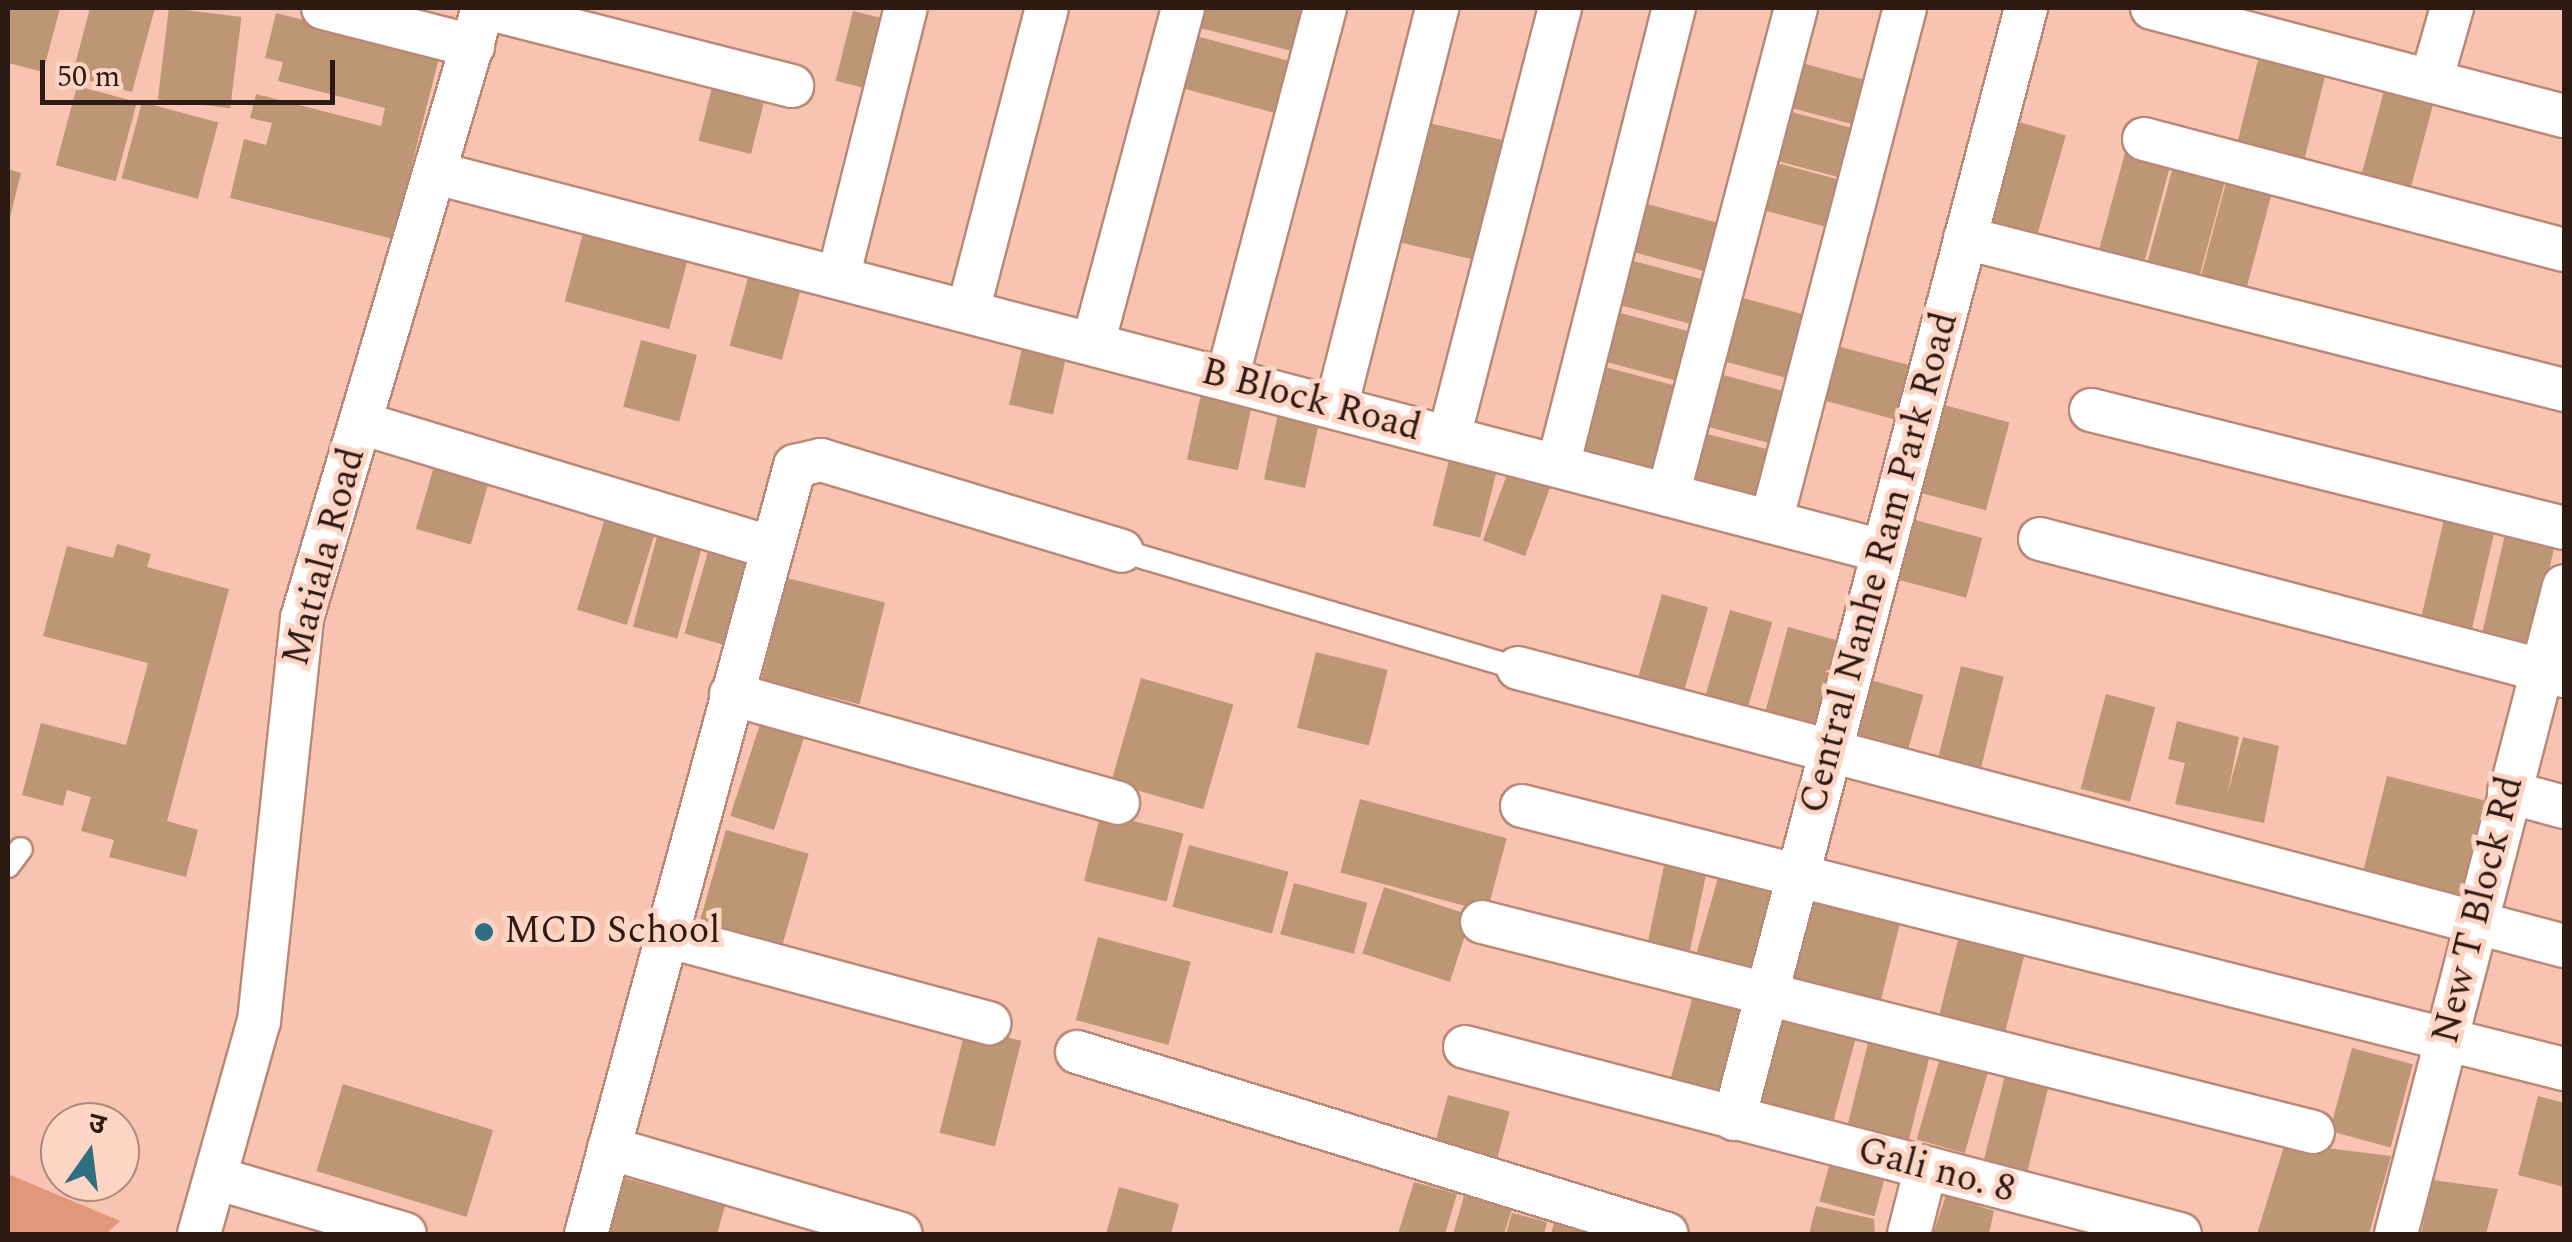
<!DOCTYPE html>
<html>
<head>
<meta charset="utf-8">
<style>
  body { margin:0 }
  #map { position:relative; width:2572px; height:1242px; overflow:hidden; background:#f8c4b1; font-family:Spectral,"Noto Sans Devanagari",serif }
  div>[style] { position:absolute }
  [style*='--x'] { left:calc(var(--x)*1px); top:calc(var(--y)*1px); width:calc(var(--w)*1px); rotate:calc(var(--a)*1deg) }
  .green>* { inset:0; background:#e2967a }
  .building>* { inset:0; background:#bd9675; transform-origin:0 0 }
  .roads { filter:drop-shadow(2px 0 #b98877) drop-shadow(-2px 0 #b98877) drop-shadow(0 2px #b98877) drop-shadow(0 -2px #b98877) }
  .lane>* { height:22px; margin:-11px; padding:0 11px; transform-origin:11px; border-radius:11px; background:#fff }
  .street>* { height:42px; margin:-21px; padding:0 21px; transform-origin:21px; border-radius:21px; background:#fff }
  .dots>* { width:28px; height:28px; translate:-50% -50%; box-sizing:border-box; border:5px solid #fed4c4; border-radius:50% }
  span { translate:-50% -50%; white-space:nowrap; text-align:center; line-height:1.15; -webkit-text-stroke:10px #fed4c4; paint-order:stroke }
  .street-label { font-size:38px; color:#2c1a13 }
  .poi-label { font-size:38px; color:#2c1a13 }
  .left { translate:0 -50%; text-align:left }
  .frame { position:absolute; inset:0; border:10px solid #2c1a13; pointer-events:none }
  .north { position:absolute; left:40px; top:1102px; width:100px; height:100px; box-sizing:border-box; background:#fed4c4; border:2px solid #aa8a7d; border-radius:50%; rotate:14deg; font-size:28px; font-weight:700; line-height:40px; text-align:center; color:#2c1a13 }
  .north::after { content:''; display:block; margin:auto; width:35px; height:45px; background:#2e6f82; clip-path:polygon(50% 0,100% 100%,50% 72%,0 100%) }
  .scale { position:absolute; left:40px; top:60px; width:295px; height:45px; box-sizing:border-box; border:5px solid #2c1a13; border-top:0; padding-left:12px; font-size:30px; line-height:35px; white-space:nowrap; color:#2c1a13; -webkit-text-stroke:8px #fed4c4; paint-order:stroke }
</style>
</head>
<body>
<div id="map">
  <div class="green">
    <i style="clip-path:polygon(8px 1174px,120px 1221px,106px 1234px,8px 1234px)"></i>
  </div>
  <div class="building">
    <i style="clip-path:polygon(8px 8px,60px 8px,43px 72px,8px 63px)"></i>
    <i style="clip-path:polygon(90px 8px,155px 8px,132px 92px,72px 76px)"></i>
    <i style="left:169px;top:8px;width:73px;height:92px;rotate:7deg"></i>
    <i style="clip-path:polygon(1201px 8px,1311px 8px,1300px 53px,1196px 27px)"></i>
    <i style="left:853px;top:11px;width:40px;height:72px;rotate:14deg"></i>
    <i style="clip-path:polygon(276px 13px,440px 54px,393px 239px,230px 198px,244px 139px,266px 145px,272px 123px,250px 118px,256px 94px,381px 126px,385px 108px,278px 81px,283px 62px,265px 58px)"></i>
    <i style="left:1189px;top:34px;width:118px;height:54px;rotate:15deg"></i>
    <i style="left:2261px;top:48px;width:69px;height:115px;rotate:14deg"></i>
    <i style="left:1798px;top:62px;width:86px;height:46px;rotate:15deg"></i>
    <i style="left:716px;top:71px;width:54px;height:72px;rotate:14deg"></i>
    <i style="left:77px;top:86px;width:62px;height:82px;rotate:15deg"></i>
    <i style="left:2385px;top:87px;width:51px;height:107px;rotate:15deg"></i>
    <i style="left:142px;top:102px;width:79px;height:79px;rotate:15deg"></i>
    <i style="left:1788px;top:111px;width:83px;height:51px;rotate:15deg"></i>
    <i style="left:2012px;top:120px;width:56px;height:108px;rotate:16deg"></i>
    <i style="left:1429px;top:123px;width:91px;height:123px;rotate:13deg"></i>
    <i style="left:2126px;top:149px;width:47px;height:104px;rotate:15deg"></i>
    <i style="left:2175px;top:159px;width:54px;height:114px;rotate:15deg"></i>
    <i style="left:1773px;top:162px;width:81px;height:49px;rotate:15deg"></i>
    <i style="clip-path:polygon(8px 169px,21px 173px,9px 221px,8px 221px)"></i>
    <i style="left:2227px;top:179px;width:47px;height:105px;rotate:15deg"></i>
    <i style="left:1636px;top:201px;width:96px;height:50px;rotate:15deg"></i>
    <i style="left:586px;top:222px;width:108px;height:82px;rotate:15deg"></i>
    <i style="left:754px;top:255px;width:54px;height:94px;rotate:15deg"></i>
    <i style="left:1626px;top:259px;width:91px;height:46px;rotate:15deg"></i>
    <i style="left:1739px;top:297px;width:85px;height:66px;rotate:15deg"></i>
    <i style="left:1613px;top:311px;width:87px;height:51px;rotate:15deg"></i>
    <i style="left:641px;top:340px;width:58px;height:69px;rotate:15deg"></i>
    <i style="left:1826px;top:343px;width:95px;height:56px;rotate:15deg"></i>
    <i style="left:1023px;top:344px;width:45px;height:62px;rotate:13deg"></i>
    <i style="left:1598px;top:365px;width:86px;height:93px;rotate:15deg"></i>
    <i style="left:1716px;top:373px;width:82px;height:54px;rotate:15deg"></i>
    <i style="left:1202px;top:389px;width:52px;height:72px;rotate:12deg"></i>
    <i style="left:1937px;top:403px;width:75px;height:91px;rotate:15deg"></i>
    <i style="left:1280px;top:404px;width:42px;height:77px;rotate:12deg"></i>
    <i style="left:1699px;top:432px;width:85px;height:53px;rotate:14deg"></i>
    <i style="left:438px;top:452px;width:57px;height:80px;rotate:16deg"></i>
    <i style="left:1514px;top:455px;width:45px;height:91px;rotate:20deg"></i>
    <i style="left:1450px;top:456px;width:49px;height:72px;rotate:14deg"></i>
    <i style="left:606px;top:515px;width:52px;height:99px;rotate:17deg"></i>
    <i style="left:1904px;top:517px;width:81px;height:62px;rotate:15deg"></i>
    <i style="left:2444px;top:519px;width:52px;height:104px;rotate:13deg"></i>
    <i style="left:658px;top:533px;width:46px;height:97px;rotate:15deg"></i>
    <i style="left:2505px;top:534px;width:51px;height:110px;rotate:13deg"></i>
    <i style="clip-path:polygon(117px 544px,151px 554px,147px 567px,229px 589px,167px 821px,198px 830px,186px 877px,109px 857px,114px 840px,81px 831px,91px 797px,67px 790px,63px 806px,22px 795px,41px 723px,126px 745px,148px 663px,43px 636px,67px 546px,113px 558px)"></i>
    <i style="left:709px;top:548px;width:55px;height:89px;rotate:16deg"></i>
    <i style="left:787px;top:578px;width:101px;height:105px;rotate:14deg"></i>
    <i style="left:1662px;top:594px;width:48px;height:94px;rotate:16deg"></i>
    <i style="left:1730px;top:610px;width:44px;height:100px;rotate:16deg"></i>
    <i style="left:1788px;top:627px;width:54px;height:101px;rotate:15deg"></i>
    <i style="left:1316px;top:652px;width:74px;height:78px;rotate:14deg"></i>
    <i style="left:1961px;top:666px;width:44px;height:93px;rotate:14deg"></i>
    <i style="left:1141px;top:678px;width:96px;height:109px;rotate:16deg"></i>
    <i style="left:1864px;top:678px;width:62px;height:67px;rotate:16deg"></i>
    <i style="left:2106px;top:694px;width:51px;height:98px;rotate:15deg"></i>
    <i style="left:763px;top:715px;width:46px;height:106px;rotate:18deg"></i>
    <i style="clip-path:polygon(2177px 721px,2239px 737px,2227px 796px,2243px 737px,2279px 746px,2264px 823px,2175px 804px,2185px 763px,2168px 759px)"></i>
    <i style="left:2387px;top:776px;width:100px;height:112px;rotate:14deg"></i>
    <i style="left:1360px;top:799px;width:152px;height:76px;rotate:15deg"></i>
    <i style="left:1101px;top:813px;width:85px;height:70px;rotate:14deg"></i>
    <i style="left:726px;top:830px;width:86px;height:107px;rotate:16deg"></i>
    <i style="left:1189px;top:845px;width:103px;height:64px;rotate:15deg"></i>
    <i style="left:1665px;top:861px;width:43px;height:103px;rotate:12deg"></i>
    <i style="left:1718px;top:878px;width:65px;height:99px;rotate:16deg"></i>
    <i style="left:1294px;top:883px;width:76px;height:53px;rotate:15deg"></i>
    <i style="left:1384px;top:887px;width:92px;height:70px;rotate:18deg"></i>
    <i style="left:1814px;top:892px;width:91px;height:97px;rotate:14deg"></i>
    <i style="left:1959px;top:936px;width:68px;height:88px;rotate:14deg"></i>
    <i style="left:1098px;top:937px;width:96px;height:86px;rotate:15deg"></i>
    <i style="left:1696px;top:984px;width:58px;height:101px;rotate:15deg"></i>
    <i style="left:1775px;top:1007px;width:86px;height:97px;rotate:15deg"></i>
    <i style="left:966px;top:1027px;width:57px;height:109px;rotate:14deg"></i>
    <i style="left:1871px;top:1031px;width:63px;height:100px;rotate:14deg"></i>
    <i style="left:2352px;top:1048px;width:63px;height:86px;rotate:15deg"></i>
    <i style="left:1942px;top:1051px;width:50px;height:92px;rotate:16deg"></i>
    <i style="left:2006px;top:1071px;width:45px;height:93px;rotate:14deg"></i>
    <i style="left:343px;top:1084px;width:157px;height:91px;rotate:17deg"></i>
    <i style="left:1448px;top:1095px;width:64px;height:63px;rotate:15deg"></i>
    <i style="clip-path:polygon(2538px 1096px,2564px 1103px,2564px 1187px,2518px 1175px)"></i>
    <i style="clip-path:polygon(2285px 1143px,2391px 1156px,2369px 1234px,2257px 1234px)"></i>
    <i style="left:1830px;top:1162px;width:57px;height:41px;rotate:15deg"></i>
    <i style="clip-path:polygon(618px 1176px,725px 1206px,717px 1234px,601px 1234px)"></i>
    <i style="clip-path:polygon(2433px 1180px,2498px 1189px,2486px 1234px,2421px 1234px)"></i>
    <i style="clip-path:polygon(1414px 1182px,1457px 1194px,1445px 1234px,1398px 1234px)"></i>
    <i style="clip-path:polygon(1119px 1187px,1179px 1204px,1171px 1234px,1106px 1234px)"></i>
    <i style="clip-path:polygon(1946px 1195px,1994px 1211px,1989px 1234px,1933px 1234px)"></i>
    <i style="clip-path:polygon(1464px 1196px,1512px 1209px,1504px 1234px,1453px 1234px)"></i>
    <i style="clip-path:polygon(1816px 1206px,1874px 1219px,1875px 1234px,1809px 1234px)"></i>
    <i style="clip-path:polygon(1512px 1213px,1547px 1222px,1544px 1234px,1506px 1234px)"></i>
    <i style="clip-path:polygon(1555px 1219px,1597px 1229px,1596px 1234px,1551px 1234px)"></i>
  </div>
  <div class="roads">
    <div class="lane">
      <i style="--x:1122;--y:551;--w:413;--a:16.5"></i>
      <i style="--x:8;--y:866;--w:21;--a:-53"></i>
    </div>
    <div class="street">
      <i style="--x:323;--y:8;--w:155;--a:14.2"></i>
      <i style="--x:486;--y:8;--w:316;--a:14.3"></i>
      <i style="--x:2152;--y:8;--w:426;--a:14.7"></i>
      <i style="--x:2431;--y:81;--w:76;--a:-74"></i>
      <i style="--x:2144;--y:139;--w:434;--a:14.8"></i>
      <i style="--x:436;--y:173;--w:1495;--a:14.65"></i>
      <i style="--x:1965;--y:238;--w:618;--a:14.24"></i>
      <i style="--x:839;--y:274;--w:274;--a:-75.9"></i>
      <i style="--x:968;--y:311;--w:313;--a:-75.4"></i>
      <i style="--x:1093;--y:344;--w:348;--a:-75"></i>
      <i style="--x:1227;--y:379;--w:384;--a:-75.2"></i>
      <i style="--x:1336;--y:408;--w:413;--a:-75.8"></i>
      <i style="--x:2091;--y:410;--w:487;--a:14"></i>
      <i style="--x:361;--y:423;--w:427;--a:16.9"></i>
      <i style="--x:1449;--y:437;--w:443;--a:-75.5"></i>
      <i style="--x:1558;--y:466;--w:472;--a:-75.8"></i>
      <i style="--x:1668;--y:495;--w:504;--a:-75.27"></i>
      <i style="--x:1771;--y:522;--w:531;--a:-75.39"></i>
      <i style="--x:2040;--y:539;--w:542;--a:14.65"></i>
      <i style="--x:1518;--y:668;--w:1082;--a:14.88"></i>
      <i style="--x:731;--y:694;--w:402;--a:15.7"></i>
      <i style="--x:2509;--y:792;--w:57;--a:15.3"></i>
      <i style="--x:1522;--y:806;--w:1075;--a:14.17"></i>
      <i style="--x:1482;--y:922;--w:857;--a:14.18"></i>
      <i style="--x:666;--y:936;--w:335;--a:15.1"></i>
      <i style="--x:1465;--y:1047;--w:739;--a:14.66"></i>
      <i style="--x:1077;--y:1052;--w:617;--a:17.14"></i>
      <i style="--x:1734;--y:1119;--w:1149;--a:-75.27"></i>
      <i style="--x:609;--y:1148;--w:304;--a:16.4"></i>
      <i style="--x:216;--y:1178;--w:197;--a:16.5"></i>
      <i style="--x:199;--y:1234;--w:221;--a:-74.3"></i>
      <i style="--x:259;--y:1021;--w:405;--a:-83.9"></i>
      <i style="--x:302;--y:618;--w:636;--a:-73.47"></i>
      <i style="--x:586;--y:1234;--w:796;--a:-74.78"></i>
      <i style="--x:795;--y:466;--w:27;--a:-13"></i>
      <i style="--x:821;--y:460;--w:314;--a:16.8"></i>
      <i style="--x:1909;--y:1234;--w:68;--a:-75.6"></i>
      <i style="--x:2396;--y:1234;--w:669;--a:-75.47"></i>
    </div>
  </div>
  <div class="dots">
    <i style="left:484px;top:932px;background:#2e6f82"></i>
  </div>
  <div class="street-label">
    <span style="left:1311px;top:401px;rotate:15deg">B Block Road</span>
    <span style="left:325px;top:557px;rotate:-75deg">Matiala Road</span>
    <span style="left:1880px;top:563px;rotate:-75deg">Central Nanhe Ram Park Road</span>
    <span style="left:2479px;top:910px;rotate:-76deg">New T Block Rd</span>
    <span style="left:1936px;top:1171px;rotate:15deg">Gali no. 8</span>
  </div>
  <div class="poi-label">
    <span class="left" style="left:504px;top:932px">MCD School</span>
  </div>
  <div class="frame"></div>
  <div class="north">उ</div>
  <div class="scale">50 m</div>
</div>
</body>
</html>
